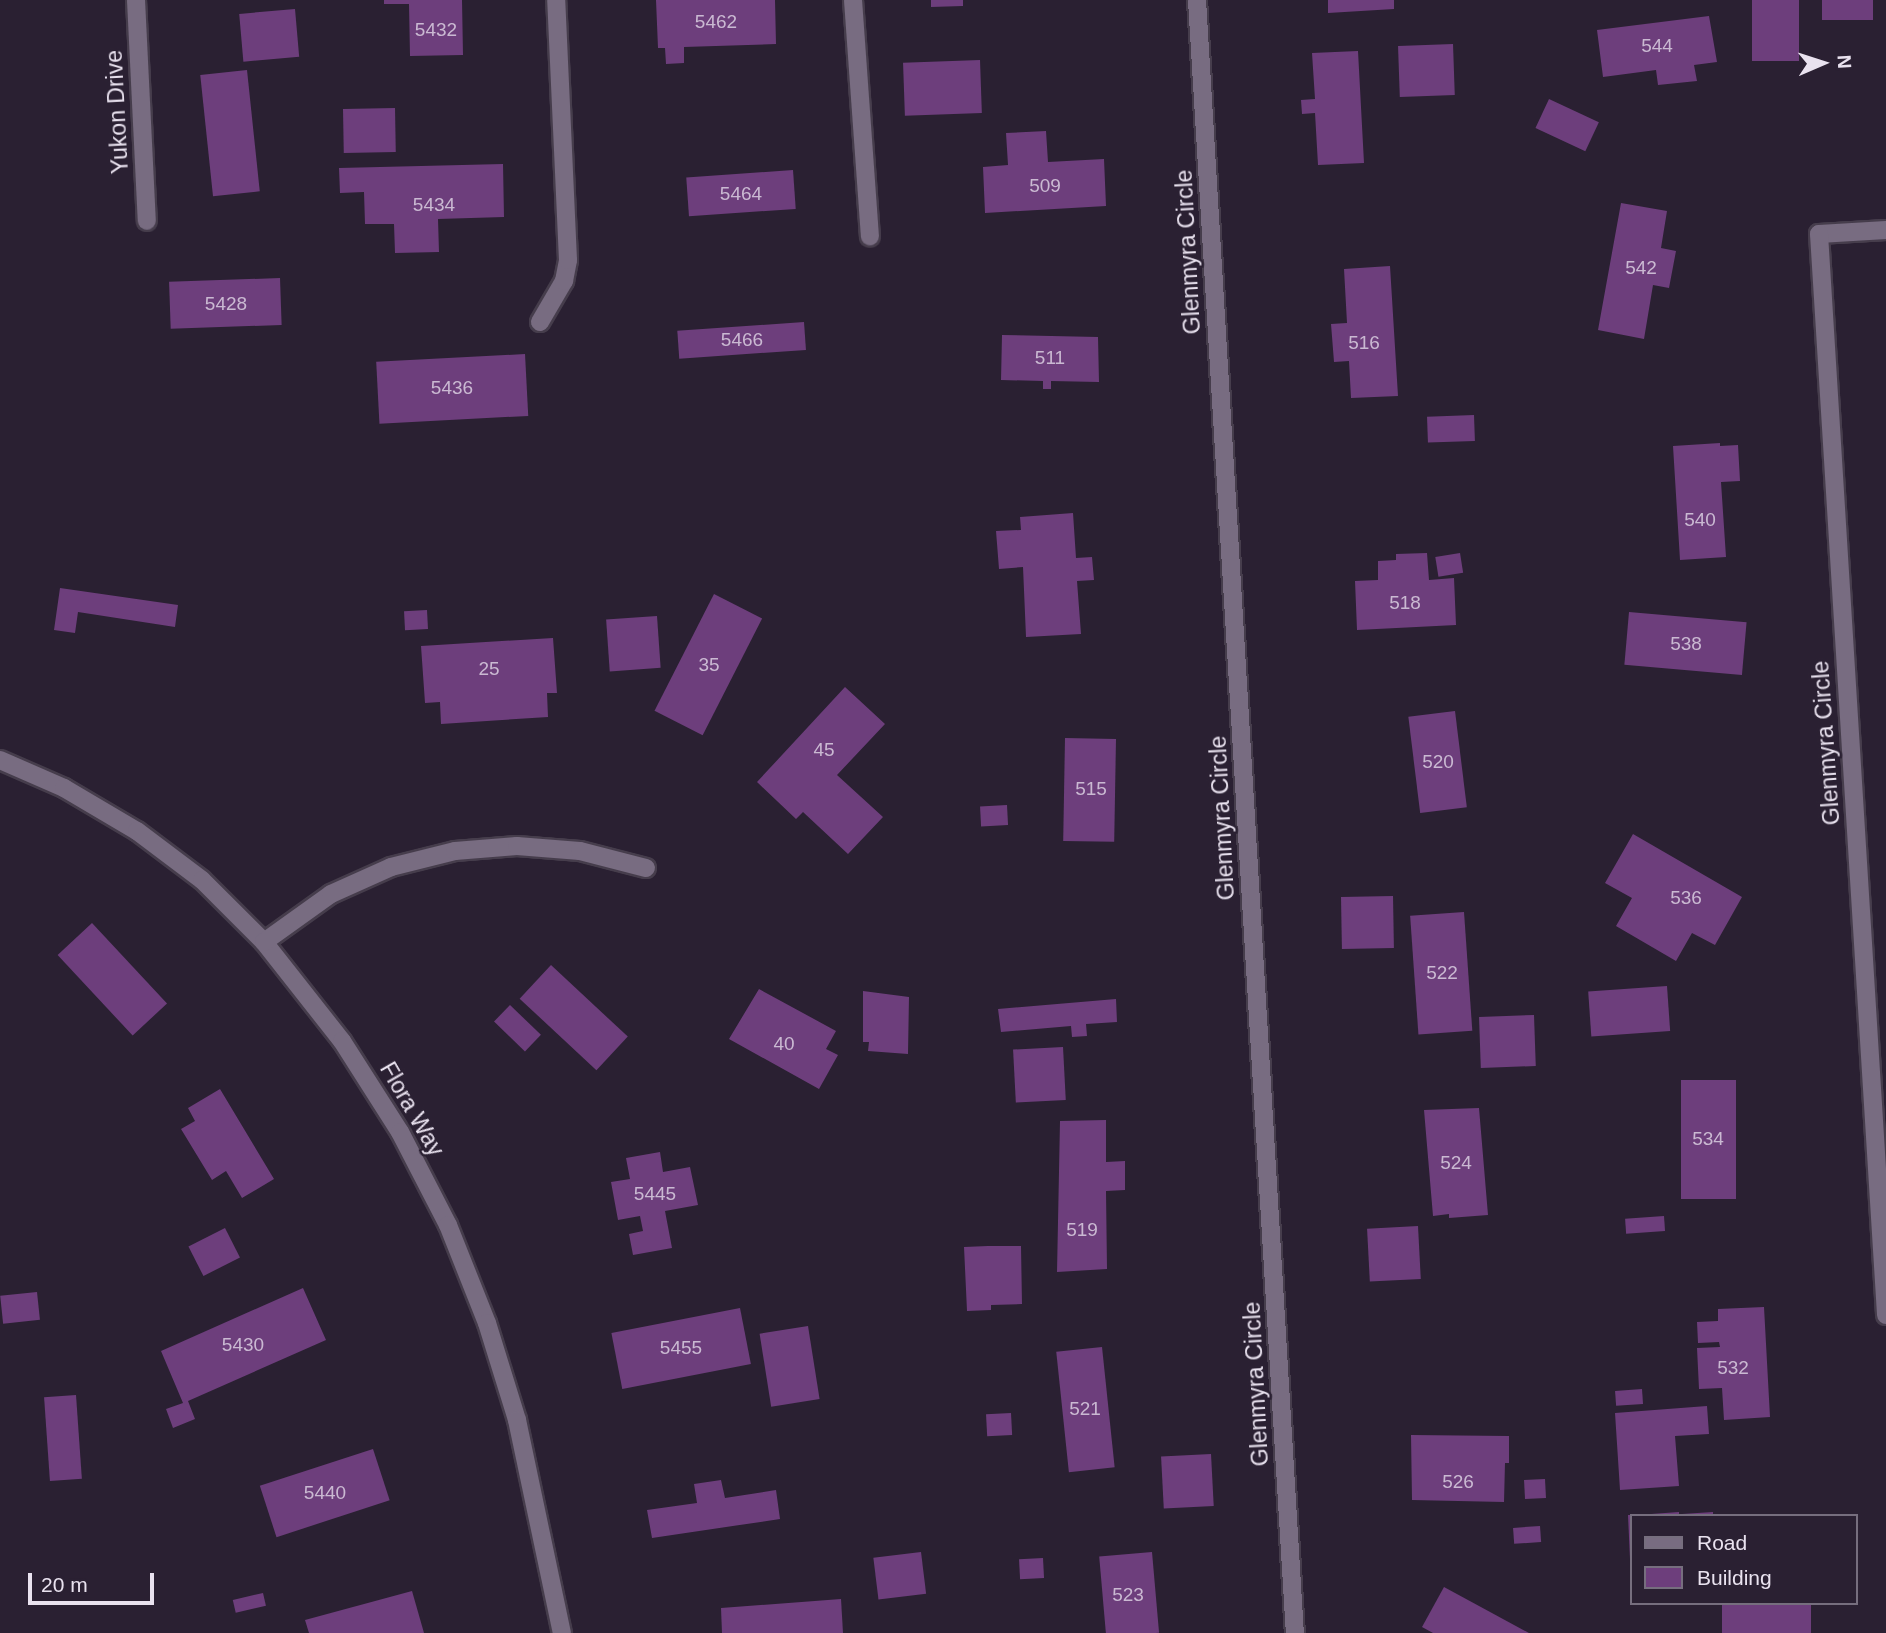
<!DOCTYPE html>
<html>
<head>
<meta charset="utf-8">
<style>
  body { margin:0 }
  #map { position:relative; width:1886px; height:1633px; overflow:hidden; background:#2a2032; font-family:Arial,sans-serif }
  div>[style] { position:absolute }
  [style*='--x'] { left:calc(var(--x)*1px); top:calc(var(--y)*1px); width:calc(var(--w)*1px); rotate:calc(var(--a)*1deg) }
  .building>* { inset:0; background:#6d3e7c; transform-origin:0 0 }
  .roads { filter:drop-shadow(2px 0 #463d4c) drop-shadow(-2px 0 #463d4c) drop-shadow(0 2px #463d4c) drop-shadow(0 -2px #463d4c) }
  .minor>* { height:18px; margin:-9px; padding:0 9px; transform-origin:9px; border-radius:9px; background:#786c81 }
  span { translate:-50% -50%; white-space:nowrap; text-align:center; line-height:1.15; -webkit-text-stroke:5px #2a2032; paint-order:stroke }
  .number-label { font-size:19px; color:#cab9d2 }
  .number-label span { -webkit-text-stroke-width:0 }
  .street-label { font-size:23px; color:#e9e2ef }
  .legend { position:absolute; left:1630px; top:1514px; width:228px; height:91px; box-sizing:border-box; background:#2a2032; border:2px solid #766e7e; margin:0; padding:9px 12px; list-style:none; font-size:21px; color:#e9e2ef }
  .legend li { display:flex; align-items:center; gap:14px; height:35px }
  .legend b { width:35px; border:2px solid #766e7e }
  .north { position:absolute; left:1788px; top:28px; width:70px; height:70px; -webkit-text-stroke:5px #2a2032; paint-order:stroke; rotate:87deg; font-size:19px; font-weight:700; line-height:28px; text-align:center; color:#e9e2ef }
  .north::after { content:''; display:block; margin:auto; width:24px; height:32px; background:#e9e2ef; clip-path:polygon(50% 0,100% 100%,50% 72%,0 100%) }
  .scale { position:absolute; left:28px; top:1573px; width:126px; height:32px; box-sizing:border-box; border:4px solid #e9e2ef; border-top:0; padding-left:9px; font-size:21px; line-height:24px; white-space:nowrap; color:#e9e2ef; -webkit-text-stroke:5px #2a2032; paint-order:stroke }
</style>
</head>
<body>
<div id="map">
  <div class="building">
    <i style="clip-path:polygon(384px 0,462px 0,463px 55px,410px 56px,409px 4px,384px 4px)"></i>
    <i style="clip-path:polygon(656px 0,775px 0,776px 44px,684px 47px,684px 63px,666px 64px,665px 48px,658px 48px)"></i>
    <i style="clip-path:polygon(931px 0,963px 0,963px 6px,931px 7px)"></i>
    <i style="clip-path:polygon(1328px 0,1394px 0,1394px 9px,1328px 13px)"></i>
    <i style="left:1752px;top:0;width:47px;height:61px"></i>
    <i style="left:1822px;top:0;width:51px;height:20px"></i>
    <i style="left:295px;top:9px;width:48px;height:56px;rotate:85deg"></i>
    <i style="clip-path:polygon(1709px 16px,1717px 62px,1694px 65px,1697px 81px,1658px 85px,1656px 70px,1603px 77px,1597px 30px)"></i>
    <i style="left:1453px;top:44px;width:51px;height:55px;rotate:88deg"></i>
    <i style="clip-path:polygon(1358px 51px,1364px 163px,1318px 165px,1315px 113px,1302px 114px,1301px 100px,1315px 99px,1312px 53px)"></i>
    <i style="left:980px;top:60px;width:53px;height:77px;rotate:88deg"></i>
    <i style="left:247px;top:70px;width:122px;height:47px;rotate:84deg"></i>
    <i style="left:1549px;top:99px;width:55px;height:32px;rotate:25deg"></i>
    <i style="left:395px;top:108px;width:44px;height:52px;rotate:89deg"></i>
    <i style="clip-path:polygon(1046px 131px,1048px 162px,1104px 159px,1106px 206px,985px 213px,983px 167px,1008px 165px,1006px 133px)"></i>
    <i style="clip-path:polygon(503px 164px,504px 217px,438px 219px,439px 252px,395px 253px,394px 224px,365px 224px,364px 192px,340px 193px,339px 168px)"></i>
    <i style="left:793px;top:170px;width:39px;height:107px;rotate:86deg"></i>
    <i style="clip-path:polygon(1621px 203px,1667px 211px,1661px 248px,1676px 251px,1669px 288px,1653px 285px,1644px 339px,1598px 330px)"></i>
    <i style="clip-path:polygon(1390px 266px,1398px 396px,1351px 398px,1349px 361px,1334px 362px,1331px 324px,1347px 323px,1344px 269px)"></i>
    <i style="left:280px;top:278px;width:47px;height:111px;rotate:88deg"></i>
    <i style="left:804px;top:322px;width:28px;height:127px;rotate:86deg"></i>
    <i style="clip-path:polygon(1002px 335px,1098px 337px,1099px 382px,1051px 381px,1051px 389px,1043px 389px,1043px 381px,1001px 380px)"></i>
    <i style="left:525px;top:354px;width:62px;height:149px;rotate:87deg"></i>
    <i style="left:1474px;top:415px;width:26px;height:47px;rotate:88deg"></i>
    <i style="clip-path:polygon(1720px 443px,1720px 446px,1738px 445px,1740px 481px,1721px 482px,1726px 557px,1680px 560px,1673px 446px)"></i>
    <i style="clip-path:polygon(1073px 513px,1076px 558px,1092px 557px,1094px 580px,1077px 581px,1081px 634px,1026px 637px,1023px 567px,999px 569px,996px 531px,1021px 530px,1020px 517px)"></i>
    <i style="clip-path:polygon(1427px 553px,1429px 580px,1454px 578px,1456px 625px,1357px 630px,1355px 581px,1378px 580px,1378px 561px,1396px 560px,1396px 554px)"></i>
    <i style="left:1460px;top:553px;width:20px;height:25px;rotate:81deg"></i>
    <i style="clip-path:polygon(60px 588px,178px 605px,175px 627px,78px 612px,75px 633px,54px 630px)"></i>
    <i style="left:714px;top:594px;width:54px;height:131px;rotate:27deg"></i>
    <i style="left:427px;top:610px;width:19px;height:23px;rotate:87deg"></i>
    <i style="left:1629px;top:612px;width:118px;height:53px;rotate:5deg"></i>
    <i style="left:657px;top:616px;width:52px;height:51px;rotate:86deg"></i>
    <i style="clip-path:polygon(553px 638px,557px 693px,547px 693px,548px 717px,441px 724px,440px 702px,425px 703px,421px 646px)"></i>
    <i style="clip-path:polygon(845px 687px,885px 724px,837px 775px,883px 817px,848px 854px,803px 812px,796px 819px,757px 782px)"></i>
    <i style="left:1455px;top:711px;width:97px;height:47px;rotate:83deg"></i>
    <i style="left:1065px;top:738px;width:51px;height:103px;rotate:1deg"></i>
    <i style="left:1007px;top:805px;width:20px;height:27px;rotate:87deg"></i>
    <i style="clip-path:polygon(1633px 834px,1742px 897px,1715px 945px,1692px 933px,1676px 961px,1616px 926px,1632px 898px,1605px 883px)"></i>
    <i style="left:1393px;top:896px;width:52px;height:52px;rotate:89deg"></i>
    <i style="left:1464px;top:912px;width:119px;height:54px;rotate:86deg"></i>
    <i style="left:92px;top:923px;width:110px;height:47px;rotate:47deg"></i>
    <i style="left:551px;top:965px;width:105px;height:46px;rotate:43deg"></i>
    <i style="left:1667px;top:986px;width:45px;height:79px;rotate:86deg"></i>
    <i style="clip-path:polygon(759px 989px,836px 1031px,826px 1049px,838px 1055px,819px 1089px,729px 1039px)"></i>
    <i style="clip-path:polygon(863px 991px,909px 997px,908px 1054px,868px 1051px,869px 1042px,863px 1042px)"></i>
    <i style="clip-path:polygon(1116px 999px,1117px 1022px,1086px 1024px,1087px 1036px,1072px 1037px,1071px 1026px,1001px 1032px,998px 1009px)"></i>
    <i style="left:510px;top:1005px;width:43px;height:23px;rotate:44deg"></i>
    <i style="left:1534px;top:1015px;width:51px;height:55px;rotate:88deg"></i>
    <i style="left:1063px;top:1047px;width:53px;height:50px;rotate:87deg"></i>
    <i style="left:1681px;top:1080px;width:55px;height:119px"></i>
    <i style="clip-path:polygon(220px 1089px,274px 1179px,242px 1198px,226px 1171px,212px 1180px,181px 1129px,195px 1121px,188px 1108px)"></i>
    <i style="clip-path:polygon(1479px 1108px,1488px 1215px,1449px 1218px,1449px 1214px,1433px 1216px,1424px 1110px)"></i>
    <i style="clip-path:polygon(1106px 1120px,1106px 1162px,1125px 1161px,1125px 1190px,1106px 1191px,1107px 1269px,1057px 1272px,1060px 1121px)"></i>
    <i style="clip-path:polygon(660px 1152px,663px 1172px,690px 1167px,698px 1205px,665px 1211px,672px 1248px,633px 1255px,629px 1234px,643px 1231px,640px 1216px,618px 1220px,611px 1182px,630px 1179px,626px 1158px)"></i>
    <i style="left:1664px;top:1216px;width:15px;height:39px;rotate:86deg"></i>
    <i style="left:1418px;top:1226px;width:53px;height:51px;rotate:87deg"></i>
    <i style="left:225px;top:1228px;width:33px;height:41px;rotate:63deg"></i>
    <i style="clip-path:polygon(988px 1246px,1021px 1246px,1022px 1304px,991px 1305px,991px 1310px,967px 1311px,964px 1247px)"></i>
    <i style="clip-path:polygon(303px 1288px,326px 1340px,188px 1401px,195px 1419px,173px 1428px,166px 1409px,183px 1403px,161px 1351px)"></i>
    <i style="left:37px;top:1292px;width:28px;height:37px;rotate:84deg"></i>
    <i style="clip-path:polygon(1764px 1307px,1770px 1417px,1724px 1420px,1722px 1388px,1699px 1389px,1697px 1348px,1720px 1347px,1719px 1342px,1698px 1343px,1697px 1322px,1718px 1321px,1718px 1309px)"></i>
    <i style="left:740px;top:1308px;width:57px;height:131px;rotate:79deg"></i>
    <i style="left:808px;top:1326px;width:74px;height:49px;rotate:81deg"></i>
    <i style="left:1102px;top:1347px;width:121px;height:46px;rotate:84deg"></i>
    <i style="left:1642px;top:1389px;width:15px;height:27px;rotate:86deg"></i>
    <i style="left:76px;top:1395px;width:84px;height:32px;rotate:86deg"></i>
    <i style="clip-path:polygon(1707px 1406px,1709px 1434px,1675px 1436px,1679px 1486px,1620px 1490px,1615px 1413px)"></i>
    <i style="left:1011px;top:1413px;width:22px;height:25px;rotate:87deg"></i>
    <i style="clip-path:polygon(1411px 1435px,1509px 1436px,1509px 1463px,1505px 1463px,1504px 1502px,1412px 1500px)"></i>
    <i style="left:373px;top:1449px;width:54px;height:119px;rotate:72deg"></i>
    <i style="left:1211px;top:1454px;width:52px;height:50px;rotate:87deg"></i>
    <i style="left:1545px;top:1479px;width:19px;height:21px;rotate:87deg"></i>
    <i style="clip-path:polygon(721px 1480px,725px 1498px,776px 1490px,780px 1519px,652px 1538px,647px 1510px,697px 1503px,694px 1484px)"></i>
    <i style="clip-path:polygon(1679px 1512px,1679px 1516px,1651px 1516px,1651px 1514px)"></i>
    <i style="clip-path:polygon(1713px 1512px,1713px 1516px,1682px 1516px,1682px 1514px)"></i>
    <i style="clip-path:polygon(1628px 1515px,1632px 1515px,1632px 1559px,1630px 1559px)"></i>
    <i style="left:1540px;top:1526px;width:16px;height:27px;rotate:86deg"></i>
    <i style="left:921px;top:1552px;width:42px;height:48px;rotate:83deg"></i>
    <i style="left:1152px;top:1552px;width:81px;height:53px;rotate:85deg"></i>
    <i style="left:1043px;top:1558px;width:20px;height:24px;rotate:87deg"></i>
    <i style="clip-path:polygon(1444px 1587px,1529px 1633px,1433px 1633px,1422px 1627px)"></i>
    <i style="clip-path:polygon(412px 1591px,424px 1633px,309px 1633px,305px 1620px)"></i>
    <i style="left:263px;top:1593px;width:13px;height:31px;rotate:77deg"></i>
    <i style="clip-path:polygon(841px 1599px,843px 1633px,722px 1633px,721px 1608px)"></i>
    <i style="left:1722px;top:1603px;width:89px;height:30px"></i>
  </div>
  <div class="roads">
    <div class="minor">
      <i style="--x:136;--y:0;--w:221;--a:87.2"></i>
      <i style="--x:853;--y:0;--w:237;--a:85.9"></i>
      <i style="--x:1197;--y:0;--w:1636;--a:86.57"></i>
      <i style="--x:1886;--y:230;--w:67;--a:176.6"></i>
      <i style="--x:1819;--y:234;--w:1083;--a:86.45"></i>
      <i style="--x:540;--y:322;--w:48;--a:-59.7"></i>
      <i style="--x:564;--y:281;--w:21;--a:-79"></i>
      <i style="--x:568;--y:260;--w:260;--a:-92.6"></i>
      <i style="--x:0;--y:760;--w:70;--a:23.6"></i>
      <i style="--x:64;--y:788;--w:85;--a:30.5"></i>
      <i style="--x:137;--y:831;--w:81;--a:37"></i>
      <i style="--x:202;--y:880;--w:88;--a:45"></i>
      <i style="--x:264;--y:942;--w:126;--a:51.8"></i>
      <i style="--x:342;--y:1041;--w:108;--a:57.5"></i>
      <i style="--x:400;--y:1132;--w:105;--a:62.7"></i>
      <i style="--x:448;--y:1225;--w:105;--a:68.3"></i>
      <i style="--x:487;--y:1323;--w:102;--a:72.8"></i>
      <i style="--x:517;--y:1420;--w:218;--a:78.1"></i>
      <i style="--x:264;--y:942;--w:82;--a:-35.6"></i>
      <i style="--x:331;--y:894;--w:66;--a:-24.2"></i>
      <i style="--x:391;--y:867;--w:66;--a:-14"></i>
      <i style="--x:455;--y:851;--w:62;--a:-4.6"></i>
      <i style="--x:517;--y:846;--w:63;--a:4.5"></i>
      <i style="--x:580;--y:851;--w:68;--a:14.4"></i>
    </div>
  </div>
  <div class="number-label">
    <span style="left:716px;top:22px">5462</span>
    <span style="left:436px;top:30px">5432</span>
    <span style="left:1657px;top:46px">544</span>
    <span style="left:1045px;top:186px">509</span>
    <span style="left:741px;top:194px">5464</span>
    <span style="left:434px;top:205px">5434</span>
    <span style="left:1641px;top:268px">542</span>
    <span style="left:226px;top:304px">5428</span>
    <span style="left:742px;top:340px">5466</span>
    <span style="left:1364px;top:343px">516</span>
    <span style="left:1050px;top:358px">511</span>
    <span style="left:452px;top:388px">5436</span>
    <span style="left:1700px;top:520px">540</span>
    <span style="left:1405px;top:603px">518</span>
    <span style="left:1686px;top:644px">538</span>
    <span style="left:709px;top:665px">35</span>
    <span style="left:489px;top:669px">25</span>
    <span style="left:824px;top:750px">45</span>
    <span style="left:1438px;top:762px">520</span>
    <span style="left:1091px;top:789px">515</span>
    <span style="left:1686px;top:898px">536</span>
    <span style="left:1442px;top:973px">522</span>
    <span style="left:784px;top:1044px">40</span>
    <span style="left:1708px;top:1139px">534</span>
    <span style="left:1456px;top:1163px">524</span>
    <span style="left:655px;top:1194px">5445</span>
    <span style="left:1082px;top:1230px">519</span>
    <span style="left:243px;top:1345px">5430</span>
    <span style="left:681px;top:1348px">5455</span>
    <span style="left:1733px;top:1368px">532</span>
    <span style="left:1085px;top:1409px">521</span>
    <span style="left:1458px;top:1482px">526</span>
    <span style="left:325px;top:1493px">5440</span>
    <span style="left:1128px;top:1595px">523</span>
  </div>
  <div class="street-label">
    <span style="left:117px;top:112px;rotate:-93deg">Yukon Drive</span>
    <span style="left:1188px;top:252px;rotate:-93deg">Glenmyra Circle</span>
    <span style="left:1826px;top:743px;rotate:-94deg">Glenmyra Circle</span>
    <span style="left:1222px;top:818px;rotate:-93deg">Glenmyra Circle</span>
    <span style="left:412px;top:1109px;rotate:60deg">Flora Way</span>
    <span style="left:1256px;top:1384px;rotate:-93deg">Glenmyra Circle</span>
  </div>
  <ul class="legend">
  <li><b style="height:9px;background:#786c81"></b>Road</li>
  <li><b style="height:19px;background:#6d3e7c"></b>Building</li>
  </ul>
  <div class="north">N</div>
  <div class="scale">20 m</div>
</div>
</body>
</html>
